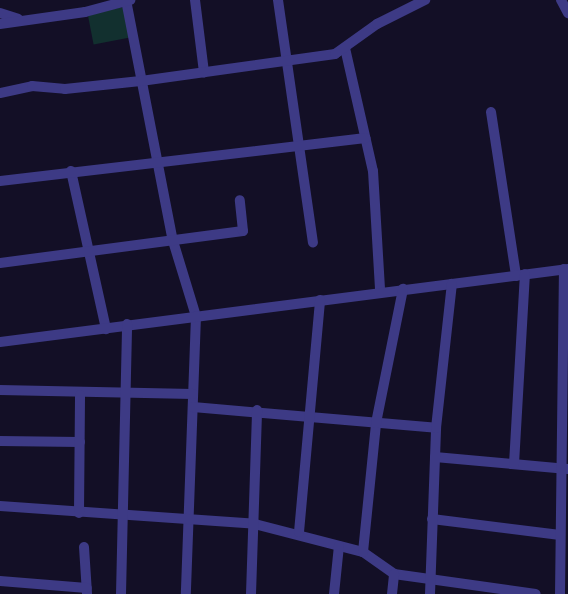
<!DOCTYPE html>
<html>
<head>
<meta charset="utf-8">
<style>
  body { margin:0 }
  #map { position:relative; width:568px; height:594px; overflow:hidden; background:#130f26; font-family:"Roboto Condensed",sans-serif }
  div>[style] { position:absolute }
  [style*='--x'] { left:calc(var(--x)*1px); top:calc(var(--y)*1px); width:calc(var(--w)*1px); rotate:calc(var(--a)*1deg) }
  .green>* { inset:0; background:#12302f; transform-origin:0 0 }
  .minor>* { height:10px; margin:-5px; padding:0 5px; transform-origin:5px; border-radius:5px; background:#3d3a85 }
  span { translate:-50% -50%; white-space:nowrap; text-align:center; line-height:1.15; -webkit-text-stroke:5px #130f26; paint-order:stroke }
</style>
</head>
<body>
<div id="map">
  <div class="green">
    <i style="left:124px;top:7px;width:31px;height:37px;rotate:79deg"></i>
  </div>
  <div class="minor">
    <i style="--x:126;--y:0;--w:246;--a:79"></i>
    <i style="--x:173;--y:241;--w:78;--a:73"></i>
    <i style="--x:196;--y:316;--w:278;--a:92.1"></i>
    <i style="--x:195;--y:0;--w:73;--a:82.9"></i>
    <i style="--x:278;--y:0;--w:245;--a:81.8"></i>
    <i style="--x:561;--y:0;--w:15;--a:62"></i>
    <i style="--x:0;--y:13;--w:19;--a:18"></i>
    <i style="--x:0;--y:24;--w:86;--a:-8"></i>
    <i style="--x:85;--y:12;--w:47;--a:-14.9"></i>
    <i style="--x:345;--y:48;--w:126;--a:77.2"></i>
    <i style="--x:373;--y:171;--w:119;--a:86.6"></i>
    <i style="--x:0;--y:93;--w:33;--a:-12"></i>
    <i style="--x:32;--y:86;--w:33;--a:5"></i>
    <i style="--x:65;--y:89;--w:76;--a:-6"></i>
    <i style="--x:141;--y:81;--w:196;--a:-7.9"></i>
    <i style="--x:335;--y:54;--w:52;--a:-35.5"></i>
    <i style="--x:377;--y:24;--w:54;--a:-26.6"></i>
    <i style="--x:491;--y:112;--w:166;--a:81.3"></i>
    <i style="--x:71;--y:171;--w:162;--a:77.5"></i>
    <i style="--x:0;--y:181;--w:368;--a:-6.7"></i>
    <i style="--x:0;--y:263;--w:245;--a:-7.5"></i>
    <i style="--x:243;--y:231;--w:31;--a:-96"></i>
    <i style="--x:0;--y:342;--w:573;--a:-7.32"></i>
    <i style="--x:0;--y:390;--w:193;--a:1.2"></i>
    <i style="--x:193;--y:407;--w:244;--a:4.9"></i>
    <i style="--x:0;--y:441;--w:80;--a:0.7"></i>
    <i style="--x:435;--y:457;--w:133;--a:5.2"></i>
    <i style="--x:514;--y:464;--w:190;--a:-86.7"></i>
    <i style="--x:0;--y:506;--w:256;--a:4"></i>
    <i style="--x:255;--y:524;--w:112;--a:14.5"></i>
    <i style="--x:363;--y:552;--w:38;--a:35"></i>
    <i style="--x:394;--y:574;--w:143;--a:8"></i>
    <i style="--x:79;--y:513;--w:118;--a:-89.5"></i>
    <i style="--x:432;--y:519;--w:129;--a:7.1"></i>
    <i style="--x:299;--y:532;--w:233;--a:-84.8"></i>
    <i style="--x:84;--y:547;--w:47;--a:86.3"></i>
    <i style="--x:363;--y:552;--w:130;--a:-84.2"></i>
    <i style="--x:376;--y:423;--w:137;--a:-78.6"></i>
    <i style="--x:0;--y:581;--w:87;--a:4.6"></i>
    <i style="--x:121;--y:594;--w:270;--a:-88.7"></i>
    <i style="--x:251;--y:594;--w:184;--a:-88.1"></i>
    <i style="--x:334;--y:594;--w:48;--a:-84.1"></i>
    <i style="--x:392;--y:594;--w:20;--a:-84"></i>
    <i style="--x:430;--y:594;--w:166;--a:-87.9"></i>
    <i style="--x:436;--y:428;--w:145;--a:-83.7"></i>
    <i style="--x:560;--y:594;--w:325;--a:-89.3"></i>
  </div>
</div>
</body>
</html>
